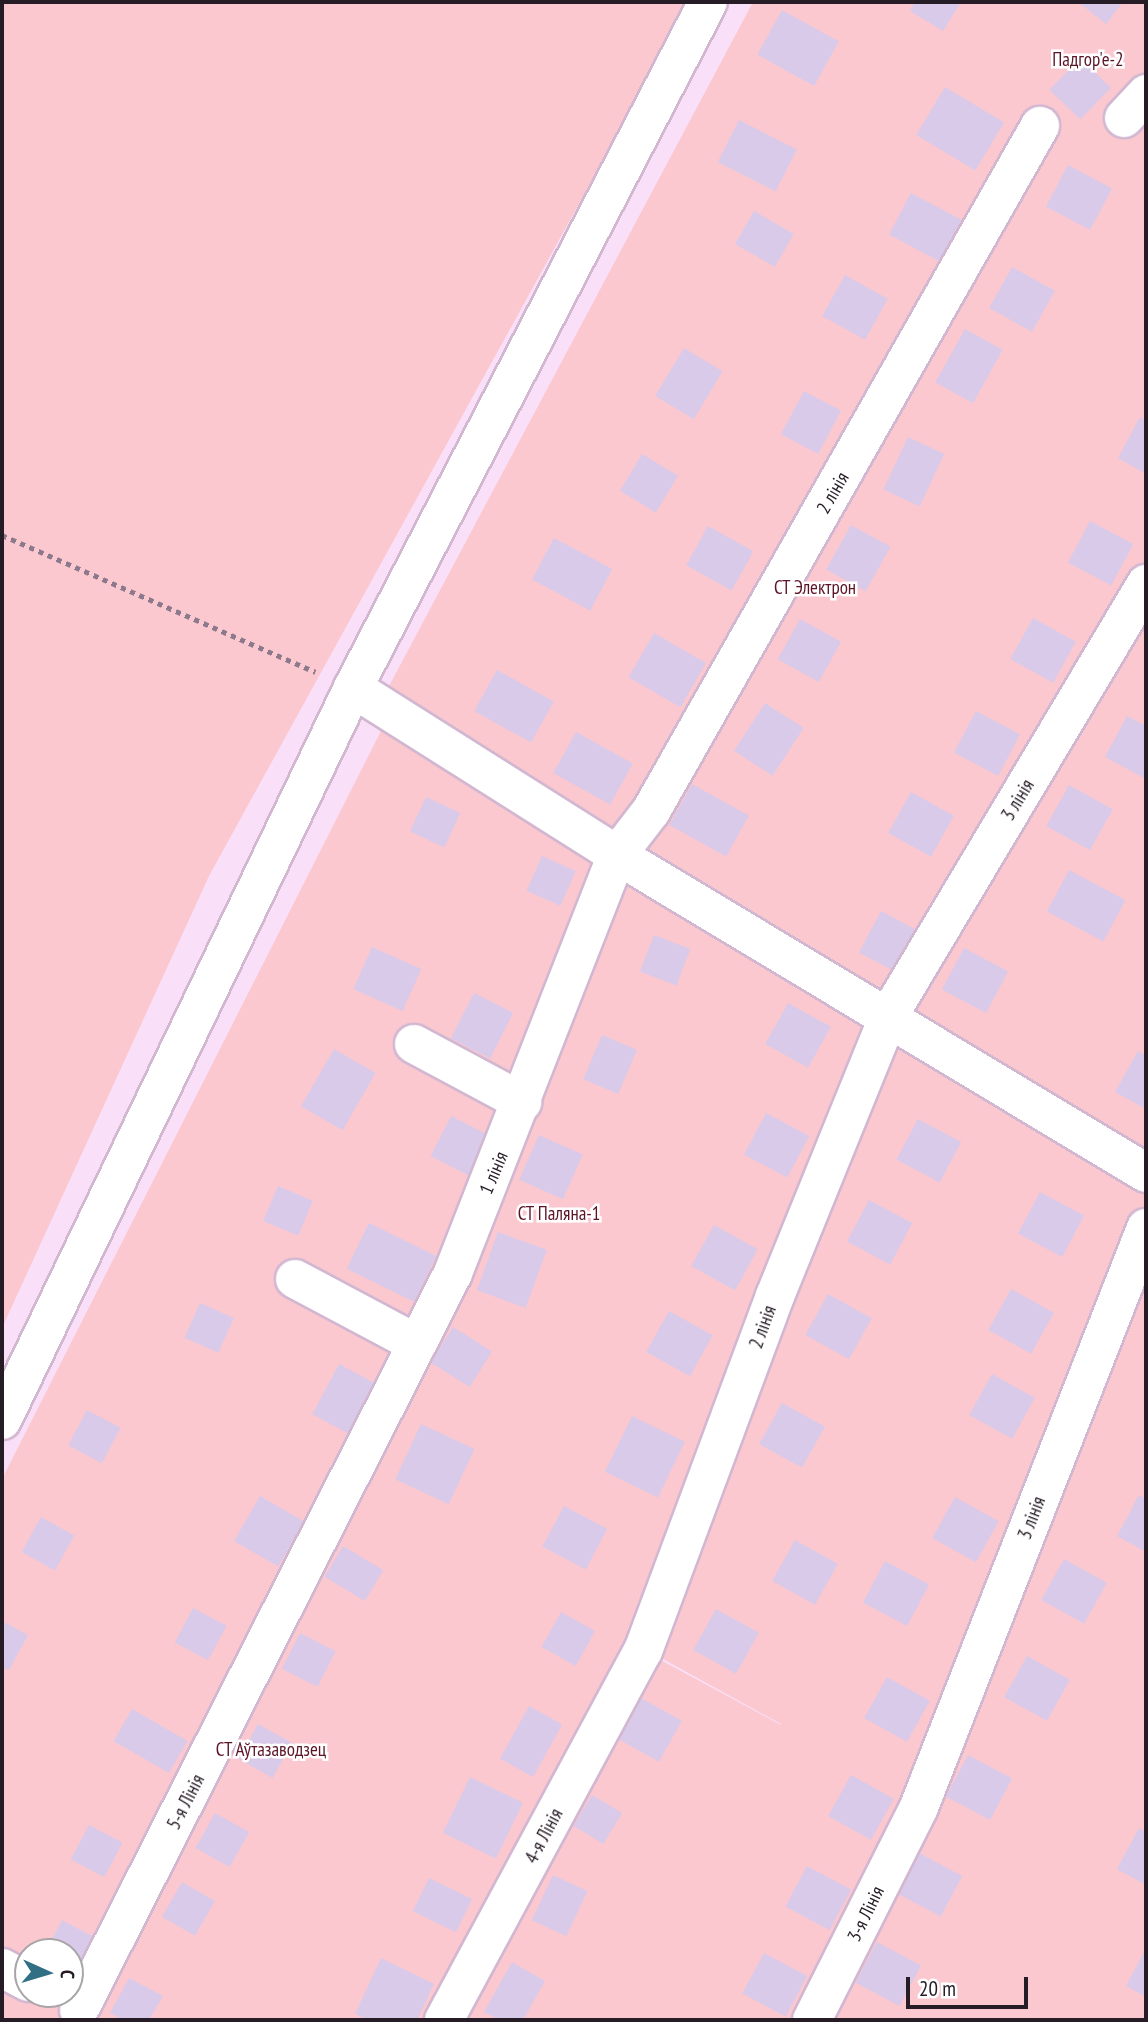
<!DOCTYPE html>
<html>
<head>
<meta charset="utf-8">
<style>
  body { margin:0 }
  #map { position:relative; width:1148px; height:2022px; overflow:hidden; background:#fadff9; font-family:"PT Sans Narrow",sans-serif }
  div>[style] { position:absolute }
  [style*='--x'] { left:calc(var(--x)*1px); top:calc(var(--y)*1px); width:calc(var(--w)*1px); rotate:calc(var(--a)*1deg) }
  .green>* { inset:0; background:#fbc8cf }
  .building>* { inset:0; background:#d9cae9; transform-origin:0 0 }
  .path>* { height:4.5px; margin-top:-2.25px; transform-origin:0; background:repeating-linear-gradient(90deg,#8c798b 0 5px,transparent 0 10px) }
  .roads { filter:drop-shadow(2px 0 #d2b7d1) drop-shadow(-2px 0 #d2b7d1) drop-shadow(0 2px #d2b7d1) drop-shadow(0 -2px #d2b7d1) }
  .minor>* { height:38px; margin:-19px; padding:0 19px; transform-origin:19px; border-radius:19px; background:#fff }
  span { translate:-50% -50%; white-space:nowrap; text-align:center; line-height:1.15; -webkit-text-stroke:5px #fff; paint-order:stroke }
  .park-label { font-size:19px; color:#5c1427 }
  .street-label { font-size:19px; color:#261c26 }
  .frame { position:absolute; inset:0; border:4px solid #261c26; pointer-events:none }
  .north { position:absolute; left:14px; top:1938px; width:70px; height:70px; box-sizing:border-box; background:#fff; border:2px solid #a8a4a8; border-radius:50%; rotate:94deg; font-size:19px; font-weight:700; line-height:28px; text-align:center; color:#261c26 }
  .north::after { content:''; display:block; margin:auto; width:24px; height:32px; background:#306f84; clip-path:polygon(50% 0,100% 100%,50% 72%,0 100%) }
  .scale { position:absolute; left:906px; top:1977px; width:122px; height:32px; box-sizing:border-box; border:4px solid #261c26; border-top:0; padding-left:9px; font-size:21px; line-height:24px; white-space:nowrap; color:#261c26; -webkit-text-stroke:5px #fff; paint-order:stroke }
</style>
</head>
<body>
<div id="map">
  <div class="green">
    <i style="clip-path:polygon(2px 2px,690px 2px,209px 876px,2px 1328px)"></i>
    <i style="clip-path:polygon(evenodd,753px 2px,1146px 2px,1146px 2020px,2px 2020px,2px 1479px,380px 733px,380px 703px,753px 2px,645px 1649px,781px 1724px,781px 1725px,655px 1657px,645px 1649px,753px 2px,28px 1952px,70px 1952px,70px 1994px,28px 1994px,28px 1952px)"></i>
  </div>
  <div class="building">
    <i style="clip-path:polygon(915px 2px,961px 2px,943px 31px,910px 11px)"></i>
    <i style="clip-path:polygon(1078px 2px,1123px 2px,1106px 24px)"></i>
    <i style="left:782px;top:10px;width:65px;height:51px;rotate:29deg"></i>
    <i style="left:1080px;top:58px;width:43px;height:44px;rotate:44deg"></i>
    <i style="left:945px;top:87px;width:69px;height:56px;rotate:31deg"></i>
    <i style="left:739px;top:120px;width:65px;height:47px;rotate:27deg"></i>
    <i style="left:1068px;top:165px;width:50px;height:47px;rotate:28deg"></i>
    <i style="left:911px;top:193px;width:64px;height:47px;rotate:28deg"></i>
    <i style="left:754px;top:211px;width:46px;height:38px;rotate:30deg"></i>
    <i style="left:1012px;top:267px;width:49px;height:47px;rotate:29deg"></i>
    <i style="left:845px;top:275px;width:49px;height:47px;rotate:29deg"></i>
    <i style="left:965px;top:329px;width:43px;height:61px;rotate:29deg"></i>
    <i style="left:684px;top:348px;width:45px;height:56px;rotate:31deg"></i>
    <i style="left:804px;top:391px;width:42px;height:49px;rotate:28deg"></i>
    <i style="clip-path:polygon(1140px 417px,1146px 421px,1146px 474px,1118px 458px)"></i>
    <i style="left:908px;top:437px;width:40px;height:58px;rotate:25deg"></i>
    <i style="left:642px;top:454px;width:42px;height:43px;rotate:31deg"></i>
    <i style="left:1090px;top:521px;width:49px;height:47px;rotate:28deg"></i>
    <i style="left:851px;top:525px;width:45px;height:51px;rotate:29deg"></i>
    <i style="left:708px;top:526px;width:52px;height:45px;rotate:29deg"></i>
    <i style="left:554px;top:538px;width:66px;height:47px;rotate:28deg"></i>
    <i style="left:1033px;top:618px;width:49px;height:47px;rotate:29deg"></i>
    <i style="left:800px;top:619px;width:47px;height:46px;rotate:29deg"></i>
    <i style="left:654px;top:633px;width:60px;height:51px;rotate:30deg"></i>
    <i style="left:497px;top:670px;width:65px;height:47px;rotate:29deg"></i>
    <i style="left:765px;top:703px;width:46px;height:57px;rotate:33deg"></i>
    <i style="left:976px;top:711px;width:50px;height:47px;rotate:28deg"></i>
    <i style="clip-path:polygon(1127px 716px,1146px 726px,1146px 779px,1105px 757px)"></i>
    <i style="left:576px;top:732px;width:65px;height:47px;rotate:29deg"></i>
    <i style="left:692px;top:784px;width:65px;height:47px;rotate:29deg"></i>
    <i style="left:1069px;top:785px;width:50px;height:47px;rotate:29deg"></i>
    <i style="left:911px;top:792px;width:49px;height:47px;rotate:29deg"></i>
    <i style="left:426px;top:797px;width:38px;height:38px;rotate:25deg"></i>
    <i style="left:542px;top:856px;width:37px;height:38px;rotate:24deg"></i>
    <i style="left:1069px;top:870px;width:64px;height:47px;rotate:28deg"></i>
    <i style="left:881px;top:911px;width:49px;height:47px;rotate:28deg"></i>
    <i style="left:654px;top:935px;width:39px;height:39px;rotate:21deg"></i>
    <i style="left:372px;top:947px;width:54px;height:46px;rotate:24deg"></i>
    <i style="left:964px;top:948px;width:50px;height:47px;rotate:28deg"></i>
    <i style="left:474px;top:993px;width:44px;height:51px;rotate:27deg"></i>
    <i style="left:788px;top:1003px;width:49px;height:47px;rotate:29deg"></i>
    <i style="left:602px;top:1035px;width:38px;height:48px;rotate:23deg"></i>
    <i style="left:334px;top:1049px;width:48px;height:66px;rotate:30deg"></i>
    <i style="clip-path:polygon(1138px 1051px,1146px 1056px,1146px 1109px,1115px 1092px)"></i>
    <i style="left:766px;top:1113px;width:49px;height:47px;rotate:28deg"></i>
    <i style="left:451px;top:1116px;width:42px;height:45px;rotate:27deg"></i>
    <i style="left:918px;top:1119px;width:49px;height:46px;rotate:28deg"></i>
    <i style="left:539px;top:1135px;width:48px;height:49px;rotate:24deg"></i>
    <i style="left:278px;top:1186px;width:38px;height:38px;rotate:23deg"></i>
    <i style="left:1040px;top:1192px;width:50px;height:47px;rotate:28deg"></i>
    <i style="left:869px;top:1200px;width:49px;height:47px;rotate:28deg"></i>
    <i style="left:369px;top:1223px;width:75px;height:51px;rotate:26deg"></i>
    <i style="left:714px;top:1225px;width:50px;height:47px;rotate:29deg"></i>
    <i style="left:498px;top:1232px;width:52px;height:62px;rotate:20deg"></i>
    <i style="left:1011px;top:1289px;width:49px;height:47px;rotate:29deg"></i>
    <i style="left:828px;top:1294px;width:50px;height:47px;rotate:29deg"></i>
    <i style="left:200px;top:1303px;width:37px;height:38px;rotate:24deg"></i>
    <i style="left:669px;top:1311px;width:50px;height:47px;rotate:29deg"></i>
    <i style="left:453px;top:1327px;width:46px;height:42px;rotate:32deg"></i>
    <i style="left:339px;top:1364px;width:42px;height:57px;rotate:28deg"></i>
    <i style="left:992px;top:1374px;width:49px;height:47px;rotate:29deg"></i>
    <i style="left:782px;top:1403px;width:49px;height:47px;rotate:29deg"></i>
    <i style="left:87px;top:1410px;width:38px;height:40px;rotate:28deg"></i>
    <i style="left:632px;top:1416px;width:59px;height:62px;rotate:26deg"></i>
    <i style="left:421px;top:1424px;width:59px;height:61px;rotate:25deg"></i>
    <i style="clip-path:polygon(1139px 1495px,1146px 1499px,1146px 1552px,1117px 1536px)"></i>
    <i style="left:260px;top:1496px;width:51px;height:52px;rotate:30deg"></i>
    <i style="left:955px;top:1497px;width:50px;height:47px;rotate:29deg"></i>
    <i style="left:564px;top:1506px;width:49px;height:46px;rotate:28deg"></i>
    <i style="left:41px;top:1517px;width:38px;height:40px;rotate:29deg"></i>
    <i style="left:795px;top:1540px;width:49px;height:47px;rotate:29deg"></i>
    <i style="left:343px;top:1546px;width:47px;height:36px;rotate:31deg"></i>
    <i style="left:1064px;top:1559px;width:49px;height:47px;rotate:29deg"></i>
    <i style="left:885px;top:1561px;width:50px;height:47px;rotate:28deg"></i>
    <i style="left:193px;top:1608px;width:38px;height:39px;rotate:28deg"></i>
    <i style="left:716px;top:1609px;width:49px;height:47px;rotate:29deg"></i>
    <i style="left:561px;top:1612px;width:39px;height:40px;rotate:29deg"></i>
    <i style="clip-path:polygon(2px 1621px,28px 1635px,9px 1670px,2px 1667px)"></i>
    <i style="left:300px;top:1633px;width:40px;height:40px;rotate:27deg"></i>
    <i style="left:1027px;top:1656px;width:49px;height:47px;rotate:29deg"></i>
    <i style="left:887px;top:1677px;width:49px;height:47px;rotate:29deg"></i>
    <i style="left:639px;top:1697px;width:49px;height:47px;rotate:29deg"></i>
    <i style="left:529px;top:1706px;width:38px;height:60px;rotate:29deg"></i>
    <i style="left:132px;top:1709px;width:64px;height:37px;rotate:30deg"></i>
    <i style="left:258px;top:1724px;width:39px;height:40px;rotate:29deg"></i>
    <i style="left:968px;top:1755px;width:50px;height:47px;rotate:28deg"></i>
    <i style="left:851px;top:1775px;width:49px;height:47px;rotate:29deg"></i>
    <i style="left:470px;top:1777px;width:59px;height:62px;rotate:26deg"></i>
    <i style="left:592px;top:1795px;width:35px;height:36px;rotate:31deg"></i>
    <i style="left:215px;top:1813px;width:39px;height:40px;rotate:29deg"></i>
    <i style="left:89px;top:1825px;width:38px;height:39px;rotate:28deg"></i>
    <i style="clip-path:polygon(1139px 1828px,1146px 1832px,1146px 1885px,1117px 1869px)"></i>
    <i style="left:919px;top:1853px;width:49px;height:46px;rotate:28deg"></i>
    <i style="left:807px;top:1866px;width:50px;height:46px;rotate:28deg"></i>
    <i style="left:553px;top:1875px;width:38px;height:50px;rotate:25deg"></i>
    <i style="left:429px;top:1878px;width:48px;height:37px;rotate:26deg"></i>
    <i style="left:182px;top:1882px;width:38px;height:40px;rotate:30deg"></i>
    <i style="clip-path:polygon(62px 1920px,96px 1938px,76px 1973px,70px 1970px,70px 1952px,45px 1952px)"></i>
    <i style="left:877px;top:1942px;width:50px;height:46px;rotate:28deg"></i>
    <i style="clip-path:polygon(1146px 1948px,1146px 1997px,1126px 1986px)"></i>
    <i style="left:764px;top:1953px;width:49px;height:46px;rotate:28deg"></i>
    <i style="clip-path:polygon(381px 1958px,434px 1984px,417px 2020px,368px 2020px,355px 2014px)"></i>
    <i style="clip-path:polygon(512px 1962px,545px 1981px,523px 2020px,499px 2020px,484px 2012px)"></i>
    <i style="clip-path:polygon(129px 1978px,163px 1996px,149px 2020px,123px 2020px,110px 2013px)"></i>
  </div>
  <div class="path">
    <i style="--x:2;--y:535;--w:342;--a:23.6"></i>
  </div>
  <div class="roads">
    <div class="minor">
      <i style="--x:1124;--y:118;--w:33;--a:-47"></i>
      <i style="--x:353;--y:688;--w:312;--a:32.3"></i>
      <i style="--x:617;--y:855;--w:617;--a:31.01"></i>
      <i style="--x:414;--y:1044;--w:123;--a:28.2"></i>
      <i style="--x:295;--y:1279;--w:138;--a:28"></i>
      <i style="--x:2;--y:1420;--w:812;--a:-64.38"></i>
      <i style="--x:353;--y:688;--w:772;--a:-62.64"></i>
      <i style="--x:2;--y:1968;--w:30;--a:28"></i>
      <i style="--x:79;--y:2010;--w:826;--a:-63.09"></i>
      <i style="--x:453;--y:1273;--w:449;--a:-68.6"></i>
      <i style="--x:617;--y:855;--w:56;--a:-52.3"></i>
      <i style="--x:651;--y:811;--w:788;--a:-60.41"></i>
      <i style="--x:444;--y:2020;--w:419;--a:-61.7"></i>
      <i style="--x:643;--y:1651;--w:379;--a:-69.6"></i>
      <i style="--x:775;--y:1296;--w:303;--a:-67.9"></i>
      <i style="--x:889;--y:1015;--w:502;--a:-59.19"></i>
      <i style="--x:812;--y:2020;--w:238;--a:-63.3"></i>
      <i style="--x:919;--y:1807;--w:622;--a:-68.59"></i>
    </div>
  </div>
  <div class="park-label">
    <span style="left:1088px;top:60px">Падгор'е-2</span>
    <span style="left:815px;top:588px">СТ Электрон</span>
    <span style="left:559px;top:1214px">СТ Паляна-1</span>
    <span style="left:271px;top:1750px">СТ Аўтазаводзец</span>
  </div>
  <div class="street-label">
    <span style="left:833px;top:493px;rotate:-60deg">2 лінія</span>
    <span style="left:1018px;top:800px;rotate:-59deg">3 лінія</span>
    <span style="left:494px;top:1173px;rotate:-67deg">1 лінія</span>
    <span style="left:763px;top:1327px;rotate:-70deg">2 лінія</span>
    <span style="left:1032px;top:1518px;rotate:-69deg">3 лінія</span>
    <span style="left:186px;top:1802px;rotate:-63deg">5-я Лінія</span>
    <span style="left:544px;top:1836px;rotate:-62deg">4-я Лінія</span>
    <span style="left:866px;top:1914px;rotate:-64deg">3-я Лінія</span>
  </div>
  <div class="frame"></div>
  <div class="north">С</div>
  <div class="scale">20 m</div>
</div>
</body>
</html>
